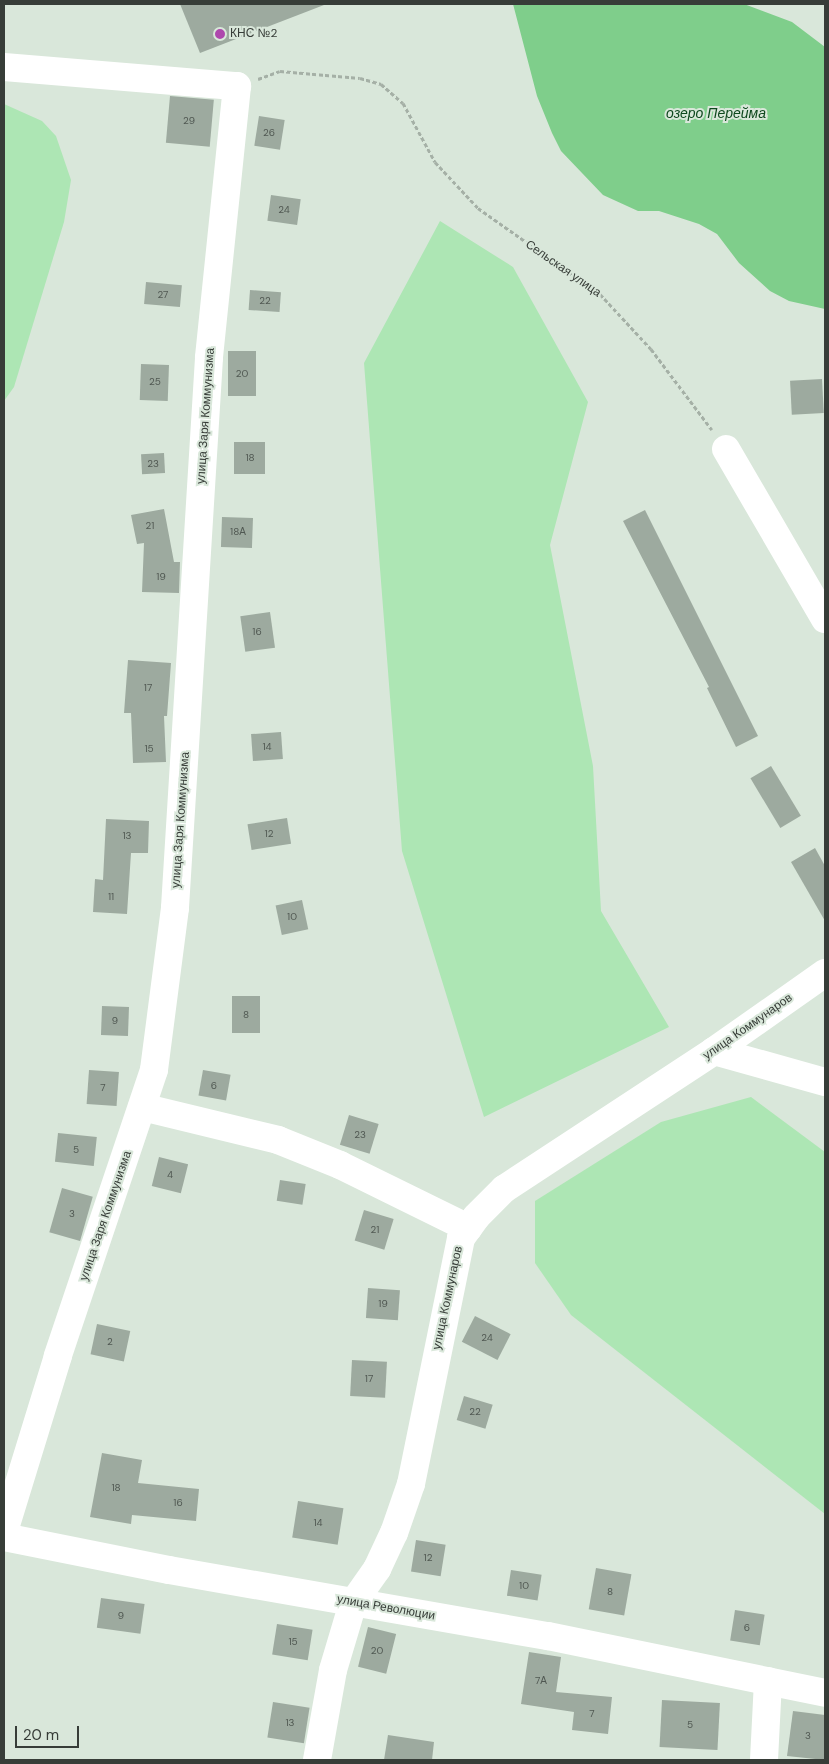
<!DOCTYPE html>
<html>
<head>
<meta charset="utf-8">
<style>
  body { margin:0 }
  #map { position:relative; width:829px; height:1764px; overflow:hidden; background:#d9e7da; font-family:"DM Sans",sans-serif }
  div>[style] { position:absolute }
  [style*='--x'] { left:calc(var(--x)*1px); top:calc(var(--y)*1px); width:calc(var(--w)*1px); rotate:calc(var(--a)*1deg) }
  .green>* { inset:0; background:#ade6b4 }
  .water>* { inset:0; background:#7fce8b }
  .building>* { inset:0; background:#9daa9f; transform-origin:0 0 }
  .path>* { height:3px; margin-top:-1.5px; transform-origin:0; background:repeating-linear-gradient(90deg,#a5b0a6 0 4px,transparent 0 6.5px) }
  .minor>* { height:28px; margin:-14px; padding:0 14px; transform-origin:14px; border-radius:14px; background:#fff }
  .dots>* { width:14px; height:14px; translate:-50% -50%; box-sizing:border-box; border:2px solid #d9e7da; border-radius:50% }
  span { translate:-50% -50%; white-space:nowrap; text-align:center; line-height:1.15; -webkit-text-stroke:4px #d9e7da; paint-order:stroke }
  .number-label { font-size:10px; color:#505852 }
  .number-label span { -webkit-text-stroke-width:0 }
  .poi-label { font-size:12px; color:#373d38 }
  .left { translate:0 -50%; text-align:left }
  .street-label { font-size:12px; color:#373d38 }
  .water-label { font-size:14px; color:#0e481e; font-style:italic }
  .frame { position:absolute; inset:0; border:5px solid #373d38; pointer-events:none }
  .scale { position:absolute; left:15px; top:1726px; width:64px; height:22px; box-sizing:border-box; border:2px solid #373d38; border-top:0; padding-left:6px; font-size:15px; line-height:18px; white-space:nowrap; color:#373d38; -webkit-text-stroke:4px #d9e7da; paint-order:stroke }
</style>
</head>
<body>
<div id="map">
  <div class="green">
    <i style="clip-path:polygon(4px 104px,42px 121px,56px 136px,71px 180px,64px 222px,14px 387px,4px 401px)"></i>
    <i style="clip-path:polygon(440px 221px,513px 267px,588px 402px,550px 545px,593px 766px,601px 911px,669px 1027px,484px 1117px,402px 851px,364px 363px)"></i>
    <i style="clip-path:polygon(751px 1097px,825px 1152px,825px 1514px,571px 1315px,535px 1263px,535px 1201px,661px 1122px)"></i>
  </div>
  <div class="water">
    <i style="clip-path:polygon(513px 4px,744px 4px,792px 22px,825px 47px,825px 309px,789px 301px,770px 291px,739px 263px,717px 234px,699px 224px,659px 211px,638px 211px,603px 195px,561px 151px,552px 133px,537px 96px)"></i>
  </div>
  <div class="building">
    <i style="clip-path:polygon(180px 4px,324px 4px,324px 5px,200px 53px)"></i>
    <i style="left:170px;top:96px;width:44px;height:47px;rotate:5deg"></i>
    <i style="left:259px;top:116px;width:26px;height:30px;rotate:9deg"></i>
    <i style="left:271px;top:195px;width:30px;height:26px;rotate:8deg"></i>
    <i style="left:146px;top:282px;width:36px;height:22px;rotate:5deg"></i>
    <i style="left:250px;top:290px;width:31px;height:20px;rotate:4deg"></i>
    <i style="left:228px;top:351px;width:28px;height:45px"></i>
    <i style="left:141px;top:364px;width:28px;height:36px;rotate:2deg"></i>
    <i style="left:822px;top:379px;width:34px;height:32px;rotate:87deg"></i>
    <i style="left:234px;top:442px;width:31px;height:32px"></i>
    <i style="left:164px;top:453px;width:20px;height:23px;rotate:87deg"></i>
    <i style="clip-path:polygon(164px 509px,174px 562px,180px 562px,179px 593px,142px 592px,144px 543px,137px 544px,131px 515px)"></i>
    <i style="clip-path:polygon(645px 510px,758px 736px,736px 747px,707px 688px,709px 687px,623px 521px)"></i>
    <i style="left:222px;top:517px;width:31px;height:30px;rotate:2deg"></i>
    <i style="left:270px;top:612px;width:36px;height:30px;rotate:82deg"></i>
    <i style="clip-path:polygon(128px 660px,171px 663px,167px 716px,164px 716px,166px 762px,133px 763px,131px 713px,124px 713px)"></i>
    <i style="left:281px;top:732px;width:27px;height:30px;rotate:86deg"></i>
    <i style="left:771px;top:766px;width:58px;height:24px;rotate:59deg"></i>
    <i style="left:287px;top:818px;width:26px;height:40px;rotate:81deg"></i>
    <i style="clip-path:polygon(106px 819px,149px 821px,148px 853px,131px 853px,127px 914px,93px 912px,95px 879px,103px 880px)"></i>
    <i style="clip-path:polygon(815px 848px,825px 866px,825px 921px,791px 862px)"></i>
    <i style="left:302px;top:900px;width:30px;height:27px;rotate:78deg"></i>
    <i style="left:232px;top:996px;width:28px;height:37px"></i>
    <i style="left:102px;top:1006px;width:27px;height:29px;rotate:2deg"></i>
    <i style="left:89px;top:1070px;width:30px;height:34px;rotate:4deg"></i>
    <i style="left:203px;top:1070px;width:28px;height:26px;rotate:10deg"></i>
    <i style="left:349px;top:1115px;width:31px;height:31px;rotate:17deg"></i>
    <i style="left:58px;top:1133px;width:39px;height:29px;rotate:6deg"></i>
    <i style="left:159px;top:1157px;width:30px;height:30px;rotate:14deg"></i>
    <i style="left:280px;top:1180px;width:26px;height:21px;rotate:9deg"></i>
    <i style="left:62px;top:1188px;width:32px;height:46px;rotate:16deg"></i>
    <i style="left:364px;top:1210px;width:31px;height:32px;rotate:17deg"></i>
    <i style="left:368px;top:1288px;width:32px;height:30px;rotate:4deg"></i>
    <i style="left:475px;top:1316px;width:40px;height:29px;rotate:27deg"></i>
    <i style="left:97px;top:1324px;width:34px;height:31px;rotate:12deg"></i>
    <i style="left:352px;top:1360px;width:35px;height:36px;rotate:3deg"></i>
    <i style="left:464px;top:1396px;width:30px;height:25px;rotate:17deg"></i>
    <i style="clip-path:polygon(102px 1453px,142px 1460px,138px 1483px,199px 1489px,196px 1521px,132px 1515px,131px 1524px,90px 1517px)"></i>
    <i style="left:298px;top:1501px;width:46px;height:37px;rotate:9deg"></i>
    <i style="left:416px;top:1540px;width:30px;height:32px;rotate:9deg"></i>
    <i style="left:596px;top:1568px;width:36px;height:42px;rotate:10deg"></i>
    <i style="left:511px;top:1570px;width:31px;height:26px;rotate:9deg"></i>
    <i style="left:101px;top:1598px;width:44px;height:30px;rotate:8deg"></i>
    <i style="left:735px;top:1610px;width:30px;height:31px;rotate:9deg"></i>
    <i style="left:277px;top:1624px;width:36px;height:31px;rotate:9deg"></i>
    <i style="left:368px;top:1627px;width:29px;height:41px;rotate:14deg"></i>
    <i style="clip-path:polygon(529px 1652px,561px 1657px,556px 1692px,612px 1697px,608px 1734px,572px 1730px,574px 1712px,521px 1704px)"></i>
    <i style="left:662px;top:1700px;width:58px;height:47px;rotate:3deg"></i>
    <i style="left:273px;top:1702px;width:37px;height:36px;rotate:9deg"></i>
    <i style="clip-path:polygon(793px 1711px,825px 1715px,825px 1760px,787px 1756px)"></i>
    <i style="clip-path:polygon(388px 1735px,434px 1742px,432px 1760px,384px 1760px)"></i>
  </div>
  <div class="path">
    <i style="--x:258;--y:79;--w:23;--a:-20"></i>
    <i style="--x:280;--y:71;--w:80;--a:5"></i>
    <i style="--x:360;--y:78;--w:22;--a:16"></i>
    <i style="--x:381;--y:84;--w:29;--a:41"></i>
    <i style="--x:403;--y:103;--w:67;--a:61.5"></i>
    <i style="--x:435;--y:162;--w:63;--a:46.9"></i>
    <i style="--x:478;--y:208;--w:149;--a:35.2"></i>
    <i style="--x:600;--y:294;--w:75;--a:47.2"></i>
    <i style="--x:651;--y:349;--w:101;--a:53"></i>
  </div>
  <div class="minor">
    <i style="--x:4;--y:67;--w:234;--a:4.7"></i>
    <i style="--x:237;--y:86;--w:273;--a:95.9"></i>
    <i style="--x:209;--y:358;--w:551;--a:93.54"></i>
    <i style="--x:175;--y:908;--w:163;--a:97.4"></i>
    <i style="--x:154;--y:1070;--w:302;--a:108.6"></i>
    <i style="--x:58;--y:1356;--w:184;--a:107.1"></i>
    <i style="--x:726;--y:449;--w:197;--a:59.8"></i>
    <i style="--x:714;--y:1051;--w:115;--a:15.6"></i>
    <i style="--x:142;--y:1107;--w:140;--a:13.6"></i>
    <i style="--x:278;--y:1140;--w:67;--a:22"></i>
    <i style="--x:340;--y:1165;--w:143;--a:26.2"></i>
    <i style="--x:4;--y:1537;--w:168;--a:11.3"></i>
    <i style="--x:169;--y:1570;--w:385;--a:9.9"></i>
    <i style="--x:548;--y:1636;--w:283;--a:11.6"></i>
    <i style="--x:317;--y:1760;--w:91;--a:-79.9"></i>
    <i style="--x:333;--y:1670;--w:70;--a:-73.4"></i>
    <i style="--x:353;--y:1603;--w:42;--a:-54.8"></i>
    <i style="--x:377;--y:1569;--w:40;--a:-65"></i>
    <i style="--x:394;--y:1533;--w:52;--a:-70.9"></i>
    <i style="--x:411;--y:1484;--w:251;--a:-78.5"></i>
    <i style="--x:461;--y:1238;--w:26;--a:-54"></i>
    <i style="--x:476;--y:1217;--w:40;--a:-45"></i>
    <i style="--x:504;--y:1189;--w:251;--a:-33.3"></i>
    <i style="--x:714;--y:1051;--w:136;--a:-35.1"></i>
    <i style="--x:764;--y:1760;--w:79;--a:-87.1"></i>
  </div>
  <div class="dots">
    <i style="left:220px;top:34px;background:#ae48ad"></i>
  </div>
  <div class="number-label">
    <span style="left:189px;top:121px">29</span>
    <span style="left:269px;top:133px">26</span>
    <span style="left:284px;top:210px">24</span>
    <span style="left:163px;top:295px">27</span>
    <span style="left:265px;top:301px">22</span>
    <span style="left:242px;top:374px">20</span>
    <span style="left:155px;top:382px">25</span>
    <span style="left:250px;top:458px">18</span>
    <span style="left:153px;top:464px">23</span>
    <span style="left:150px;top:526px">21</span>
    <span style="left:238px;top:532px">18А</span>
    <span style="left:161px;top:577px">19</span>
    <span style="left:257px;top:632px">16</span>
    <span style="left:148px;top:688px">17</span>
    <span style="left:267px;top:747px">14</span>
    <span style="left:149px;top:749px">15</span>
    <span style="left:269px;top:834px">12</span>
    <span style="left:127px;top:836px">13</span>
    <span style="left:111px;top:897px">11</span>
    <span style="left:292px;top:917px">10</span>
    <span style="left:246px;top:1015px">8</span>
    <span style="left:115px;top:1021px">9</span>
    <span style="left:214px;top:1086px">6</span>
    <span style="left:103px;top:1088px">7</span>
    <span style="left:360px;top:1135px">23</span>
    <span style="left:76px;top:1150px">5</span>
    <span style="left:170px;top:1175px">4</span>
    <span style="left:72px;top:1214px">3</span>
    <span style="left:375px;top:1230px">21</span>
    <span style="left:383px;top:1304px">19</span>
    <span style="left:487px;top:1338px">24</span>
    <span style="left:110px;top:1342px">2</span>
    <span style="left:369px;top:1379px">17</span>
    <span style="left:475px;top:1412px">22</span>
    <span style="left:116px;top:1488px">18</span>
    <span style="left:178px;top:1503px">16</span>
    <span style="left:318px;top:1523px">14</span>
    <span style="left:428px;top:1558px">12</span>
    <span style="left:524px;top:1586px">10</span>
    <span style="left:610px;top:1592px">8</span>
    <span style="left:121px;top:1616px">9</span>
    <span style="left:747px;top:1628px">6</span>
    <span style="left:293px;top:1642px">15</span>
    <span style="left:377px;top:1651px">20</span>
    <span style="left:541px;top:1681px">7А</span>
    <span style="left:592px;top:1714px">7</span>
    <span style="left:290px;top:1723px">13</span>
    <span style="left:690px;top:1725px">5</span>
    <span style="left:808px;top:1736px">3</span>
  </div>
  <div class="poi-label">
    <span class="left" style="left:230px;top:34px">КНС №2</span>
  </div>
  <div class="street-label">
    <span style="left:563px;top:269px;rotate:35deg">Сельская улица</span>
    <span style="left:206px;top:416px;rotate:-86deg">улица Заря Коммунизма</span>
    <span style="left:181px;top:820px;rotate:-86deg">улица Заря Коммунизма</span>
    <span style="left:748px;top:1027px;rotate:-35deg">улица Коммунаров</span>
    <span style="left:106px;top:1216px;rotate:-71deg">улица Заря Коммунизма</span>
    <span style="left:448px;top:1298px;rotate:-78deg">улица Коммунаров</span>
    <span style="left:386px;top:1608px;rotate:10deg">улица Революции</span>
  </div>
  <div class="water-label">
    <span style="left:716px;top:113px">озеро Перейма</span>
  </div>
  <div class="frame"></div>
  <div class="scale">20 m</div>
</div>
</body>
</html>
